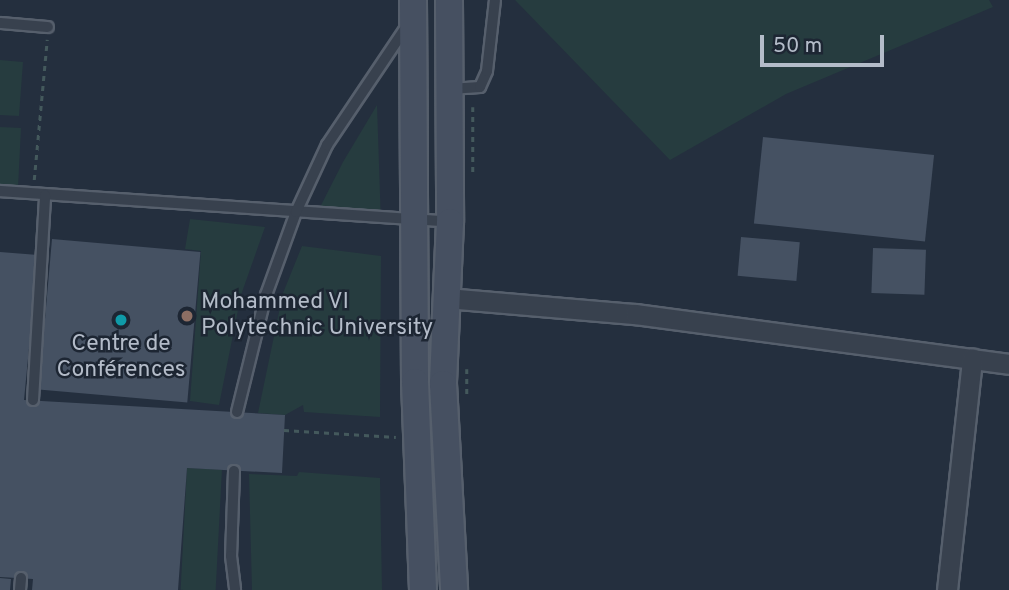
<!DOCTYPE html>
<html>
<head>
<meta charset="utf-8">
<style>
  body { margin:0 }
  #map { position:relative; width:1009px; height:590px; overflow:hidden; background:#242f3e; font-family:Overpass,sans-serif }
  div>[style] { position:absolute }
  [style*='--x'] { left:calc(var(--x)*1px); top:calc(var(--y)*1px); width:calc(var(--w)*1px); rotate:calc(var(--a)*1deg) }
  .green>* { inset:0; background:#263c3f; transform-origin:0 0 }
  .building>* { inset:0; background:#455162; transform-origin:0 0 }
  .path>* { height:2.5px; margin-top:-1.25px; transform-origin:0; background:repeating-linear-gradient(90deg,#44595c 0 5px,transparent 0 10px) }
  .roads { filter:drop-shadow(2px 0 #565f6c) drop-shadow(-2px 0 #565f6c) drop-shadow(0 2px #565f6c) drop-shadow(0 -2px #565f6c) }
  .lane>* { height:10px; margin:-5px; padding:0 5px; transform-origin:5px; border-radius:5px; background:#38414e }
  .street>* { height:19px; margin:-9.5px; padding:0 9.5px; transform-origin:9.5px; border-radius:9.5px; background:#38414e }
  .secondary>* { height:26px; margin:-13px; padding:0 13px; transform-origin:13px; border-radius:13px; background:#465061 }
  .dots>* { width:19px; height:19px; translate:-50% -50%; box-sizing:border-box; border:4px solid #1d2633; border-radius:50% }
  span { translate:-50% -50%; white-space:nowrap; text-align:center; line-height:1.15; -webkit-text-stroke:5px #1d2633; paint-order:stroke }
  .poi-label { font-size:23px; color:#b4bcc9 }
  .left { translate:0 -50%; text-align:left }
  .scale { position:absolute; left:760px; top:35px; width:124px; height:32px; box-sizing:border-box; border:4px solid #b4bcc9; border-top:0; padding-left:9px; font-size:21px; line-height:24px; white-space:nowrap; color:#b4bcc9; -webkit-text-stroke:5px #1d2633; paint-order:stroke }
</style>
</head>
<body>
<div id="map">
  <div class="green">
    <i style="clip-path:polygon(515px 0,989px 0,993px 7px,786px 94px,670px 160px)"></i>
    <i style="clip-path:polygon(0 60px,23px 62px,19px 116px,0 115px)"></i>
    <i style="clip-path:polygon(377px 105px,381px 224px,314px 219px,343px 162px)"></i>
    <i style="clip-path:polygon(0 127px,21px 128px,18px 188px,0 187px)"></i>
    <i style="clip-path:polygon(190px 219px,265px 227px,241px 295px,219px 405px,190px 401px,201px 251px,185px 249px)"></i>
    <i style="clip-path:polygon(302px 246px,381px 256px,380px 417px,304px 412px,303px 405px,285px 415px,258px 413px,283px 293px)"></i>
    <i style="left:187px;top:468px;width:35px;height:122px;rotate:3deg"></i>
    <i style="clip-path:polygon(299px 472px,380px 478px,382px 590px,252px 590px,249px 474px,297px 476px)"></i>
  </div>
  <div class="building">
    <i style="left:763px;top:137px;width:172px;height:87px;rotate:6deg"></i>
    <i style="left:741px;top:237px;width:59px;height:39px;rotate:5deg"></i>
    <i style="left:52px;top:239px;width:149px;height:151px;rotate:5deg"></i>
    <i style="left:873px;top:248px;width:53px;height:45px;rotate:2deg"></i>
    <i style="clip-path:polygon(0 252px,38px 255px,24px 400px,285px 415px,282px 473px,187px 468px,178px 590px,32px 590px,33px 579px,0 577px)"></i>
    <i style="clip-path:polygon(0 578px,11px 579px,10px 590px,0 590px)"></i>
  </div>
  <div class="path">
    <i style="--x:473;--y:107;--w:67;--a:90"></i>
    <i style="--x:34;--y:180;--w:141;--a:-84.7"></i>
    <i style="--x:467;--y:369;--w:29;--a:90"></i>
    <i style="--x:284;--y:430;--w:112;--a:3.6"></i>
  </div>
  <div class="roads">
    <div class="lane">
      <i style="--x:0;--y:23;--w:48;--a:4.8"></i>
      <i style="--x:450;--y:89;--w:30;--a:-4"></i>
      <i style="--x:480;--y:87;--w:17;--a:-66"></i>
      <i style="--x:487;--y:71;--w:71;--a:-83.6"></i>
      <i style="--x:0;--y:191;--w:451;--a:3.9"></i>
      <i style="--x:33;--y:400;--w:205;--a:-86.6"></i>
      <i style="--x:237;--y:412;--w:121;--a:-76.1"></i>
      <i style="--x:266;--y:295;--w:88;--a:-70.1"></i>
      <i style="--x:296;--y:212;--w:74;--a:-65.2"></i>
      <i style="--x:327;--y:145;--w:143;--a:-56.1"></i>
      <i style="--x:234;--y:471;--w:85;--a:92"></i>
      <i style="--x:231;--y:556;--w:34;--a:83"></i>
      <i style="--x:20;--y:590;--w:12;--a:-85"></i>
    </div>
    <div class="street">
      <i style="--x:447;--y:298;--w:189;--a:4.9"></i>
      <i style="--x:635;--y:314;--w:377;--a:7.6"></i>
      <i style="--x:947;--y:590;--w:233;--a:-83.8"></i>
    </div>
    <div class="secondary">
      <i style="--x:413;--y:0;--w:382;--a:89.7"></i>
      <i style="--x:415;--y:382;--w:208;--a:87.8"></i>
      <i style="--x:449;--y:0;--w:222;--a:89.7"></i>
      <i style="--x:450;--y:222;--w:162;--a:92.5"></i>
      <i style="--x:443;--y:384;--w:206;--a:86.9"></i>
    </div>
  </div>
  <div class="dots">
    <i style="left:187px;top:316px;background:#8d6e63"></i>
    <i style="left:121px;top:320px;background:#0f9aa8"></i>
  </div>
  <div class="poi-label">
    <span class="left" style="left:201px;top:316px">Mohammed VI<br>Polytechnic University</span>
    <span style="left:121px;top:358px">Centre de<br>Conférences</span>
  </div>
  <div class="scale">50 m</div>
</div>
</body>
</html>
